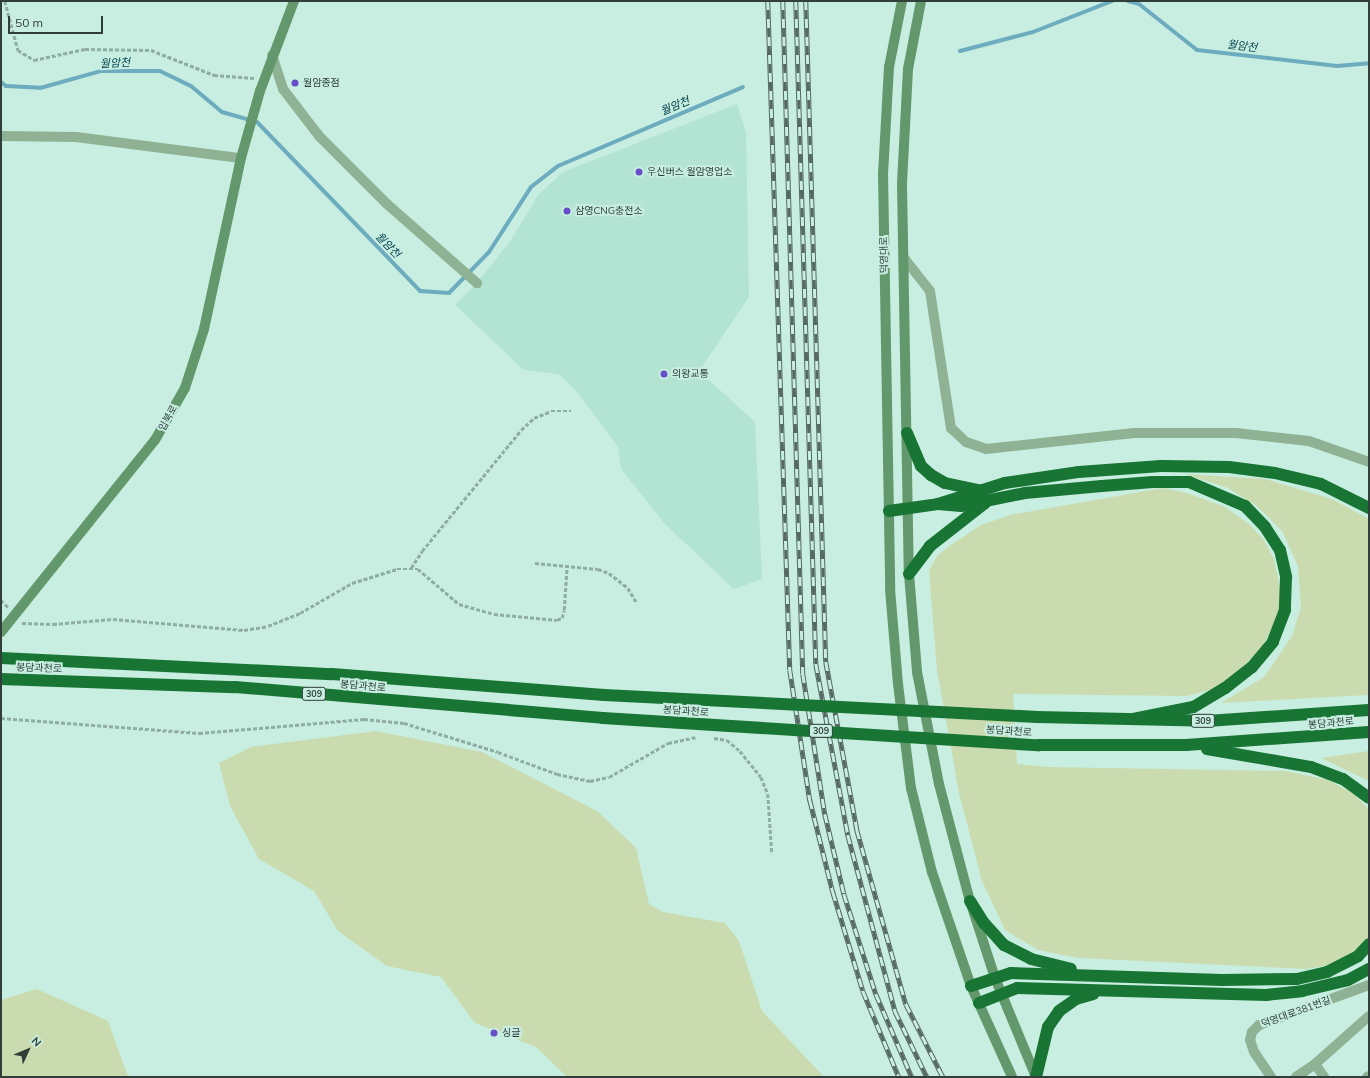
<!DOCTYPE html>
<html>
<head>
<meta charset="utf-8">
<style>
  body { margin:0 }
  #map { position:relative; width:1370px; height:1078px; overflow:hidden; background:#c7eee0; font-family:Mulish,"Noto Sans KR",sans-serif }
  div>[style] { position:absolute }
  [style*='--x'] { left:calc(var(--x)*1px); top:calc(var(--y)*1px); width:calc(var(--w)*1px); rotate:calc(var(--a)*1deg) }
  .built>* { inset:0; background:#b3e3d2 }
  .green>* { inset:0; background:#cadcaf }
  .stream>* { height:4px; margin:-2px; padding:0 2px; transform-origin:2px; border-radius:2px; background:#6dacbf }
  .path>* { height:2.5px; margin-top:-1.25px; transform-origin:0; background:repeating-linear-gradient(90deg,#8fada2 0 4px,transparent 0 6px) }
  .street>* { height:10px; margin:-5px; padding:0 5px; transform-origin:5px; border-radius:5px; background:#8eb293 }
  .secondary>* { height:10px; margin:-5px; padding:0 5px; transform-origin:5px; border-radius:5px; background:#62986b }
  .highway>* { height:12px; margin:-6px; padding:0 6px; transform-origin:6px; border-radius:6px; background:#187534 }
  .rail>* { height:4.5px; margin-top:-2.25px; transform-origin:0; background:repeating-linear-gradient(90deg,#c7eee0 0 9px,#556962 0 18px); box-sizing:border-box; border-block:1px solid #556962 }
  .highway-bridge>* { height:12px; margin:-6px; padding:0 6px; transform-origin:6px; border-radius:6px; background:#187534 }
  .dots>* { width:11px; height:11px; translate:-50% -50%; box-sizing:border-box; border:2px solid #c7eee0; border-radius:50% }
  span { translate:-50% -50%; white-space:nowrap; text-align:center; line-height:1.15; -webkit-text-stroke:4px #c7eee0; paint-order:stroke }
  .shield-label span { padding:1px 3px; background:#c7eee0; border:1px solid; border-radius:3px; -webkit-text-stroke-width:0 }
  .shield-label { font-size:9px; color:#303f3a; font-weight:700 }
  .poi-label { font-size:10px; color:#303f3a }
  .left { translate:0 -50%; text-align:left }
  .street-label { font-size:10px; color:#303f3a }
  .water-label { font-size:11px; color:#04414f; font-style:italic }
  .frame { position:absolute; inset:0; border:2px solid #303f3a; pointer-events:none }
  .north { position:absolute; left:8px; top:1030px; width:40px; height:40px; -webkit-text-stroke:3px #c7eee0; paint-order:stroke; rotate:46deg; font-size:11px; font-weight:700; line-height:16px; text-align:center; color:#303f3a }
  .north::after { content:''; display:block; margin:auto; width:14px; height:18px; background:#303f3a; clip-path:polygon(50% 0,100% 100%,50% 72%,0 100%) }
  .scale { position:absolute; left:8px; top:16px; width:95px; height:18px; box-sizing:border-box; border:2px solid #303f3a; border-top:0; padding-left:5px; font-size:12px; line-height:14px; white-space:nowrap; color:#303f3a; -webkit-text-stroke:3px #c7eee0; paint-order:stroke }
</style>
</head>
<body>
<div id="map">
  <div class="built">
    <i style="clip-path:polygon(737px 104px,746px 133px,749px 297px,699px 371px,755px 422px,762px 579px,734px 589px,665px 524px,621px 469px,618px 447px,579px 394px,559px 374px,524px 370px,455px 305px,477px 283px,511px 240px,538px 195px,563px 172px)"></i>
  </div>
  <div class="green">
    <i style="clip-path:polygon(1185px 474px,1265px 479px,1332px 499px,1369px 519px,1369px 695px,1221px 703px,1264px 677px,1292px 636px,1301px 607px,1298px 566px,1282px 531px,1257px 506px,1228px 488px)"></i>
    <i style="clip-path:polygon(1163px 488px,1187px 493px,1225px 507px,1249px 524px,1264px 540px,1274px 559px,1282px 597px,1279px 617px,1260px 650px,1221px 687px,1187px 696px,1013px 694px,1017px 764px,1049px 767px,1286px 771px,1328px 780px,1354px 794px,1369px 810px,1369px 939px,1354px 953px,1335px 964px,1307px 969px,1079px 958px,1038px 950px,1005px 930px,982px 881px,959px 793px,937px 670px,929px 571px,937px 556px,948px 547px,981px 525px,1010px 515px)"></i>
    <i style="clip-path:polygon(376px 731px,482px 752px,597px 811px,636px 848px,649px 904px,663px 912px,725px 923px,739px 941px,762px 1011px,824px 1077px,567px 1077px,536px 1047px,475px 1023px,441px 977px,387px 966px,338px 931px,314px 891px,259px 859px,230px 806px,219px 763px,251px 747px)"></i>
    <i style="clip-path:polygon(1369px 751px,1369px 781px,1321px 758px)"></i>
    <i style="clip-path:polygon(37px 989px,108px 1021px,127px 1074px,132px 1077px,1px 1077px,1px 1000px)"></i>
  </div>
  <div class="stream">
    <i style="--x:1128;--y:1;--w:11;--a:15"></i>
    <i style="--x:1139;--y:4;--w:74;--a:38.4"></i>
    <i style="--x:1197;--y:50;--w:141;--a:6.5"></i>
    <i style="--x:1337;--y:66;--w:32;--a:-5"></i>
    <i style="--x:960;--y:51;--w:75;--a:-14.6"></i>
    <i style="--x:1033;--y:32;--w:85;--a:-21.4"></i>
    <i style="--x:1;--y:82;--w:6;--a:39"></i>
    <i style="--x:6;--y:86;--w:34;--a:3"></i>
    <i style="--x:40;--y:88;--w:63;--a:-15.6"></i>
    <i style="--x:101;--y:71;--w:59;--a:0"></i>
    <i style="--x:160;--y:71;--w:34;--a:26"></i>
    <i style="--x:191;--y:86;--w:40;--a:40"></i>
    <i style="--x:222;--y:112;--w:36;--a:16"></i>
    <i style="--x:257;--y:122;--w:235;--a:46"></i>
    <i style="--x:420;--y:291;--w:29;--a:4"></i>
    <i style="--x:449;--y:293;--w:57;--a:-45.7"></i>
    <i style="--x:489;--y:252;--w:77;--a:-57.1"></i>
    <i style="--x:531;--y:187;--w:34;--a:-38"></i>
    <i style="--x:558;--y:166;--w:201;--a:-23.1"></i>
  </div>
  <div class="path">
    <i style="--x:5;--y:1;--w:51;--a:75.1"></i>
    <i style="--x:18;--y:50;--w:19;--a:32"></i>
    <i style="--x:34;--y:60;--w:52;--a:-12.2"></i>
    <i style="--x:85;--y:49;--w:66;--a:0.9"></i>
    <i style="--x:151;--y:50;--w:68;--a:21.6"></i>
    <i style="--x:214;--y:75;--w:40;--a:4.3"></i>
    <i style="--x:535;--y:563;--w:63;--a:5.4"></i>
    <i style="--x:598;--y:569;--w:12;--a:20"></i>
    <i style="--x:609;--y:573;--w:24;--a:38"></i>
    <i style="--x:628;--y:588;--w:17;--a:59"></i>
    <i style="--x:411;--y:568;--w:20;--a:-57"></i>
    <i style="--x:422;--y:551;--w:156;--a:-50.7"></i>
    <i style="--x:521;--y:430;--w:18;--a:-43"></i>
    <i style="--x:534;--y:418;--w:18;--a:-22"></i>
    <i style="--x:551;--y:411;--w:20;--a:0"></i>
    <i style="--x:1;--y:600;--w:10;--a:45"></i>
    <i style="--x:22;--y:623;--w:31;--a:2"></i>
    <i style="--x:53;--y:624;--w:60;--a:-4.8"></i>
    <i style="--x:113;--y:619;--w:131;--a:4.8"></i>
    <i style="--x:244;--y:630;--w:24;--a:-9"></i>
    <i style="--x:268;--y:626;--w:35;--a:-22"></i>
    <i style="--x:300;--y:613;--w:60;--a:-30"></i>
    <i style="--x:352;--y:583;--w:47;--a:-17.3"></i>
    <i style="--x:397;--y:569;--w:21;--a:0"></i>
    <i style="--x:418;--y:569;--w:54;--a:40.5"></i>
    <i style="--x:459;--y:604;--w:36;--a:16"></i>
    <i style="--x:494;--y:614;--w:63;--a:5.4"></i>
    <i style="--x:557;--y:620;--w:5;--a:-22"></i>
    <i style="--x:562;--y:618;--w:8;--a:-76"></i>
    <i style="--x:564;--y:610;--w:45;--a:-86.2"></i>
    <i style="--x:1;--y:718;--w:199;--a:4.3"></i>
    <i style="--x:199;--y:733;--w:166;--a:-4.8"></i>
    <i style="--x:364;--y:719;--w:40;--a:5.7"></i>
    <i style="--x:404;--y:723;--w:98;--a:17.1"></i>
    <i style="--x:498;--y:752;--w:63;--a:20.4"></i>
    <i style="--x:557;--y:774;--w:34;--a:12"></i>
    <i style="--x:590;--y:781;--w:19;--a:-12"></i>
    <i style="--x:609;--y:777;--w:68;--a:-30"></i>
    <i style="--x:668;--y:743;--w:29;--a:-12"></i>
    <i style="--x:714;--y:738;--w:13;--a:9"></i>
    <i style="--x:727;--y:740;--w:17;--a:40"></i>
    <i style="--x:740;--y:751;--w:33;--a:51"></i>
    <i style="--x:761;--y:777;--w:18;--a:68"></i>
    <i style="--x:768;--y:794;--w:60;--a:86.2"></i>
  </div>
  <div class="street">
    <i style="--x:272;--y:55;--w:36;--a:72"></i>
    <i style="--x:283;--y:89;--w:59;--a:52.5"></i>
    <i style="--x:319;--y:136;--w:96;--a:45"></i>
    <i style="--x:387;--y:204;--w:120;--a:41.3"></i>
    <i style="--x:1;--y:136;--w:75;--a:0.8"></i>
    <i style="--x:76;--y:137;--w:166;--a:7.3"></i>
    <i style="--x:904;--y:258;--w:42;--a:51.8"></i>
    <i style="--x:930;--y:291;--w:139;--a:81.3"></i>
    <i style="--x:951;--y:428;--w:21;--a:43"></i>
    <i style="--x:966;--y:442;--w:21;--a:19"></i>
    <i style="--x:986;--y:449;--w:149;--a:-6.2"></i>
    <i style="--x:1134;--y:433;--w:102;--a:0"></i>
    <i style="--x:1236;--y:433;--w:73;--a:6.3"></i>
    <i style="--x:1309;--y:441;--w:64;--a:19.3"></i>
    <i style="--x:1315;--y:1064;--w:72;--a:-41.6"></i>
    <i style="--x:1271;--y:1077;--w:30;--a:-124"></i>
    <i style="--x:1254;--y:1052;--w:13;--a:-108"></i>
    <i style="--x:1250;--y:1040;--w:8;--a:-76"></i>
    <i style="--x:1252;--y:1032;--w:10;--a:-45"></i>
    <i style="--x:1259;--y:1025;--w:117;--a:-20"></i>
    <i style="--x:1296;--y:1077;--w:23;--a:-34"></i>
    <i style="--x:1315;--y:1064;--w:16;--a:55"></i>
    <i style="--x:1367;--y:1077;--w:2;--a:-27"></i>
  </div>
  <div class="secondary">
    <i style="--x:902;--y:1;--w:67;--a:101.1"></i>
    <i style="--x:889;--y:67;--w:106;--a:93.2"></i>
    <i style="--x:883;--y:173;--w:416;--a:89"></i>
    <i style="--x:890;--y:589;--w:95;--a:85.2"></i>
    <i style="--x:898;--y:684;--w:105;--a:82.9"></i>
    <i style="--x:911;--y:788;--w:87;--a:76"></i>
    <i style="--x:932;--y:872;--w:120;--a:71.1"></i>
    <i style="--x:971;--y:986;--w:100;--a:65.7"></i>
    <i style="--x:921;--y:1;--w:69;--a:100.8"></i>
    <i style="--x:908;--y:69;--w:115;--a:93"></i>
    <i style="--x:902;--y:184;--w:390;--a:89"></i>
    <i style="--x:909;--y:574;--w:98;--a:85.3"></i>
    <i style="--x:917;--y:672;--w:114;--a:78.9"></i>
    <i style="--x:939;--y:784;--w:121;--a:75.2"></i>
    <i style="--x:970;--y:901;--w:81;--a:72"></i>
    <i style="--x:995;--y:978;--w:107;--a:67.5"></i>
    <i style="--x:1;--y:632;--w:246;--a:-51.3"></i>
    <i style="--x:155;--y:440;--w:60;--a:-60"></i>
    <i style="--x:185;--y:388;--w:62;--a:-72.1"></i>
    <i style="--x:204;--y:329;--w:175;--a:-77.8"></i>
    <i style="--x:241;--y:158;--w:70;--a:-74.2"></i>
    <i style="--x:260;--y:91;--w:96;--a:-69.3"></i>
  </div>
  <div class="highway">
    <i style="--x:907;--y:433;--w:36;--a:67"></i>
    <i style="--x:921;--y:466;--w:13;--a:42"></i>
    <i style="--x:931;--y:475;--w:16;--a:30"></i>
    <i style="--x:945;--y:483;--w:34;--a:12"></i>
    <i style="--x:938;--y:504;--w:23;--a:5"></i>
    <i style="--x:961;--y:506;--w:65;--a:-11.5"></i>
    <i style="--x:1025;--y:493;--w:77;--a:-5.2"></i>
    <i style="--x:1102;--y:486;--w:51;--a:-4.5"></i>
    <i style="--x:1153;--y:482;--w:36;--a:0"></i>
    <i style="--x:1189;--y:482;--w:61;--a:23.2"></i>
    <i style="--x:1245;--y:506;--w:29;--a:46"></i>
    <i style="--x:1265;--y:527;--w:27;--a:57"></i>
    <i style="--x:1280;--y:550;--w:28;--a:77"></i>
    <i style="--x:1286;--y:577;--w:33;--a:92"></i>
    <i style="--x:1285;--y:610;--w:34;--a:111"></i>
    <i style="--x:1273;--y:642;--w:33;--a:130"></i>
    <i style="--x:1252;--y:667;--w:34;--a:142"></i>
    <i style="--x:1225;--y:688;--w:37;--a:149"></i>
    <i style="--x:1193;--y:707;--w:61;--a:168.7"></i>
    <i style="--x:889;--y:511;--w:49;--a:-8.1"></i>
    <i style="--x:938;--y:504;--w:70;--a:-17.4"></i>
    <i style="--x:1005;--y:483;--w:75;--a:-8.5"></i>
    <i style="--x:1079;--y:472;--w:82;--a:-4.2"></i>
    <i style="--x:1161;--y:466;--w:68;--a:0.8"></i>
    <i style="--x:1229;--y:467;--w:46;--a:7.4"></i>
    <i style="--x:1275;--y:473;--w:47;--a:13.4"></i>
    <i style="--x:1321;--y:484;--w:54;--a:26.6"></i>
    <i style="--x:909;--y:574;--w:35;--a:-53"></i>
    <i style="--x:930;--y:546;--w:70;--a:-38"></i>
    <i style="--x:1;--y:658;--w:331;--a:2.8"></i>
    <i style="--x:332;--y:674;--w:273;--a:4.4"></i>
    <i style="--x:1;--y:679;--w:234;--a:2"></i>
    <i style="--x:235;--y:687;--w:369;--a:4.8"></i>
    <i style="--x:1037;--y:717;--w:170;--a:1.3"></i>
    <i style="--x:1207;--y:721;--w:162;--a:-3.9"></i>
    <i style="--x:1038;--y:745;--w:148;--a:0"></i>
    <i style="--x:1186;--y:745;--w:183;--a:-4.1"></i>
    <i style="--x:1207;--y:749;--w:106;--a:9.8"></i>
    <i style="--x:1311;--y:767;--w:34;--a:21"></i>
    <i style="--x:1343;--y:779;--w:32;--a:36"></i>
    <i style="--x:970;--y:901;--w:26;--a:58"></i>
    <i style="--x:984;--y:923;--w:30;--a:48"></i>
    <i style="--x:1004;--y:945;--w:30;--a:27"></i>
    <i style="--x:1031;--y:959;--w:41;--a:14"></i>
    <i style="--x:971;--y:986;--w:42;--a:-18"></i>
    <i style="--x:1011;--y:973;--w:211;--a:1.9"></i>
    <i style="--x:1222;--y:980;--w:75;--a:-0.8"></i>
    <i style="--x:1297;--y:979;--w:31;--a:-13"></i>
    <i style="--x:1327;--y:972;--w:35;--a:-27"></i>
    <i style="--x:1358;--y:956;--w:16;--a:-47"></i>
    <i style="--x:979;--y:1003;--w:41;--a:-21.5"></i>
    <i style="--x:1017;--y:988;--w:249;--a:1.6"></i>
    <i style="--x:1266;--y:995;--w:36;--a:-6"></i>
    <i style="--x:1302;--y:991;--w:47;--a:-13.4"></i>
    <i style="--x:1348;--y:980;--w:24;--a:-28"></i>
    <i style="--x:1036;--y:1077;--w:51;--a:-76.5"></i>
    <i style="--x:1048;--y:1027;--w:19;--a:-55"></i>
    <i style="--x:1059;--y:1011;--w:21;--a:-35"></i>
    <i style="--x:1076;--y:999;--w:18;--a:-16"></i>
  </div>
  <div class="rail">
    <i style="--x:768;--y:1;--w:669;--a:88.12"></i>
    <i style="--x:790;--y:670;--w:132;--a:81.3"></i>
    <i style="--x:810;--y:800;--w:95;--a:76"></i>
    <i style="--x:833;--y:892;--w:103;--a:73.1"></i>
    <i style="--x:863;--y:991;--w:93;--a:67.3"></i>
    <i style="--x:783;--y:1;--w:673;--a:88.3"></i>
    <i style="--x:803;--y:674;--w:142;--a:81.1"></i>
    <i style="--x:825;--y:814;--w:82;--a:76.6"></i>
    <i style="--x:844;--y:894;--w:105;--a:72.3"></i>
    <i style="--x:876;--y:994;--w:90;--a:66.6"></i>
    <i style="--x:796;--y:1;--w:663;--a:88.27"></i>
    <i style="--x:816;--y:664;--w:174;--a:79.4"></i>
    <i style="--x:848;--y:835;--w:182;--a:75"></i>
    <i style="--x:895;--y:1011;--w:73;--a:64.1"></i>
    <i style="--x:806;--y:1;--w:661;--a:88.27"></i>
    <i style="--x:826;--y:662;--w:171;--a:79.5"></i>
    <i style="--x:857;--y:830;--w:181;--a:74.3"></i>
    <i style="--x:906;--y:1004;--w:82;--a:63.1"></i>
  </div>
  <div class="highway-bridge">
    <i style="--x:604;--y:695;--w:434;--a:2.9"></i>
    <i style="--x:603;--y:718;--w:436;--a:3.6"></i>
  </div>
  <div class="dots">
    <i style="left:295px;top:83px;background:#664ec7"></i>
    <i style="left:639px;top:172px;background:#664ec7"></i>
    <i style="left:567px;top:211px;background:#664ec7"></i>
    <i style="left:664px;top:374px;background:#664ec7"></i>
    <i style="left:494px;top:1033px;background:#664ec7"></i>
  </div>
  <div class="shield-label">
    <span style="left:314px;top:694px">309</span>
    <span style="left:1203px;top:721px">309</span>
    <span style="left:821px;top:731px">309</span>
  </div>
  <div class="poi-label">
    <span class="left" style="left:303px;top:83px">월암종점</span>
    <span class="left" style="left:647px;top:172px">우신버스 월암영업소</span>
    <span class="left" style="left:575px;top:211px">삼영CNG충전소</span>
    <span class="left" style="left:672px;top:374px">의왕교통</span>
    <span class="left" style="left:502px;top:1033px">싱글</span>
  </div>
  <div class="street-label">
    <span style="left:884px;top:255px;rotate:-91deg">덕영대로</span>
    <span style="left:168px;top:418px;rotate:-61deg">입북로</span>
    <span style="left:39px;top:668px;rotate:2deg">봉담과천로</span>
    <span style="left:363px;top:686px;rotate:5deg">봉담과천로</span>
    <span style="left:686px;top:711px;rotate:4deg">봉담과천로</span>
    <span style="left:1331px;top:723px;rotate:-5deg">봉담과천로</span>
    <span style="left:1009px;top:731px;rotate:4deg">봉담과천로</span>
    <span style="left:1296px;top:1012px;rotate:-20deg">덕영대로381번길</span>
  </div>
  <div class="water-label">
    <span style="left:1242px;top:46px;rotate:7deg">월암천</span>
    <span style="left:115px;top:63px;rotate:-3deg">월암천</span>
    <span style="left:675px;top:106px;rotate:-23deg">월암천</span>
    <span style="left:388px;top:245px;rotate:46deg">월암천</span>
  </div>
  <div class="frame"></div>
  <div class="north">N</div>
  <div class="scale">50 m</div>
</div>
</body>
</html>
